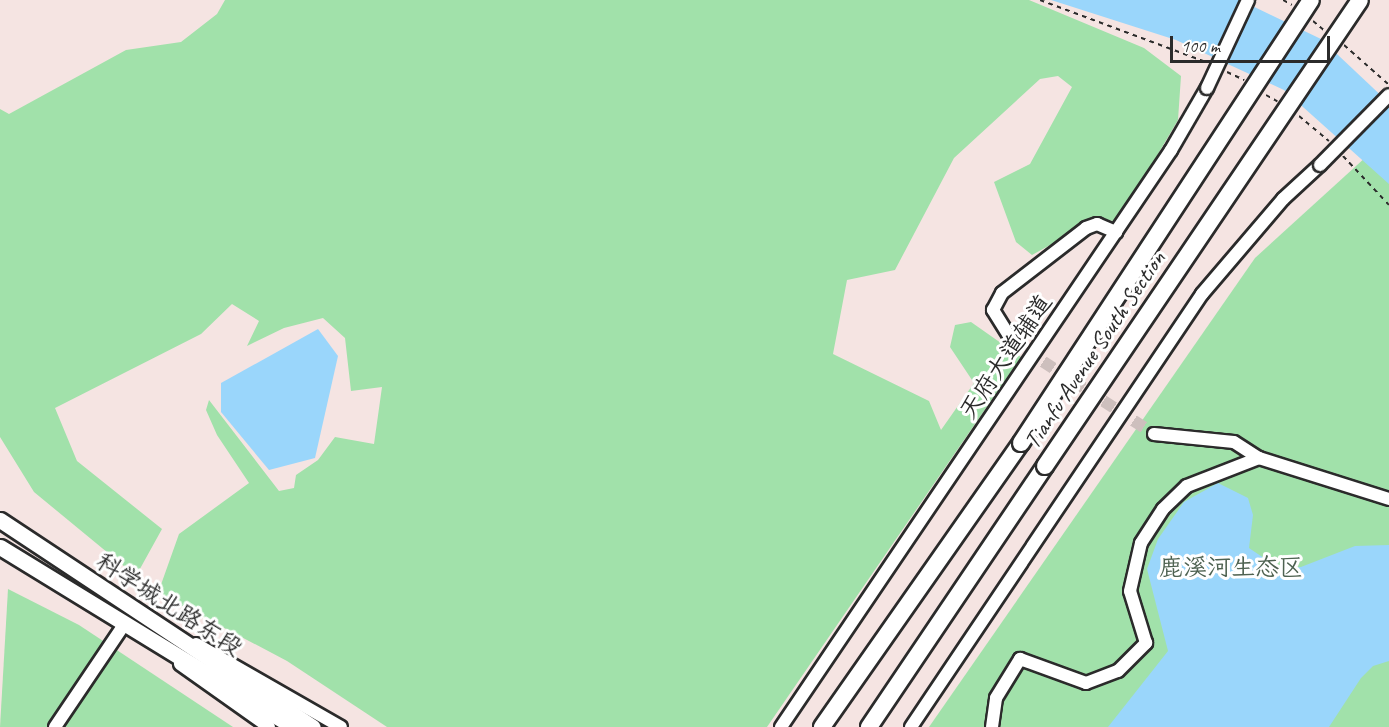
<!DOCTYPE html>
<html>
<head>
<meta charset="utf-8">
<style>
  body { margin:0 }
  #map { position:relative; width:1389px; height:727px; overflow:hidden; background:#f5e4e2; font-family:Caveat,"LXGW WenKai TC",sans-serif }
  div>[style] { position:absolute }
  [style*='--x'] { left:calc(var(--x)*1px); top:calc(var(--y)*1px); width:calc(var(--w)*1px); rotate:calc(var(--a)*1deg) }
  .green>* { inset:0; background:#a1e1aa }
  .water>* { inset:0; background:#9ad6fb }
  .minor-tunnel>* { height:12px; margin-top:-6px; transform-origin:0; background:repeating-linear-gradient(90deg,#cdbfbd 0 12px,transparent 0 18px) }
  .path>* { height:2px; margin-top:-1px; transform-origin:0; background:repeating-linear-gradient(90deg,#2b2b2b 0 4.5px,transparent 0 9px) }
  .roads { filter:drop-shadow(2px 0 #2b2b2b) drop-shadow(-2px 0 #2b2b2b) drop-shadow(0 2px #2b2b2b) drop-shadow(0 -2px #2b2b2b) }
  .minor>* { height:12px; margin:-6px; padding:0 6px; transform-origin:6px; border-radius:6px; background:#fff }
  .major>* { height:15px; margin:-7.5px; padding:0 7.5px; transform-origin:7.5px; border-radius:7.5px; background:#fff }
  .highway>* { height:16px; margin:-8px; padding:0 8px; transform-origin:8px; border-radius:8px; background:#fff }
  .bridges { filter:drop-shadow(2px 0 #2b2b2b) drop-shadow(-2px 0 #2b2b2b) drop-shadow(0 2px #2b2b2b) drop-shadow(0 -2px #2b2b2b) }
  .minor-bridge>* { height:12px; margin:-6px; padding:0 6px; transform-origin:6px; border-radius:6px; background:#fff }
  .highway-bridge>* { height:16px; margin:-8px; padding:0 8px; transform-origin:8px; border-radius:8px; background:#fff }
  span { translate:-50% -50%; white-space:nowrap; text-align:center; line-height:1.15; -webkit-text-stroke:6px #fff; paint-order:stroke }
  .street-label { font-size:24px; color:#2b2b2b }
  .park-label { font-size:24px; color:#4e6251 }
  .scale { position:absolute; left:1170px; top:36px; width:160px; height:27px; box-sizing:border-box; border:3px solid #2b2b2b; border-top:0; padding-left:8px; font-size:18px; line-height:21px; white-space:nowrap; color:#2b2b2b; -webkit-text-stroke:4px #fff; paint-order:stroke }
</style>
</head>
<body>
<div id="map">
  <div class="green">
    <i style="clip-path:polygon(225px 0,1029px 0,1144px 48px,1181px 76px,1178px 120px,1118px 222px,1099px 218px,1032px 255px,1016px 242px,994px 182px,1030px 164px,1072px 87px,1058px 76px,1040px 79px,954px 158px,895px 270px,847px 280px,833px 354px,929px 401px,941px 430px,974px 383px,950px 347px,955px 325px,971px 322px,1021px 357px,767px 727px,387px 727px,287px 661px,158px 593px,179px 534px,249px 483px,217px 435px,206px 410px,209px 400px,279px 491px,294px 488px,296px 475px,318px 460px,335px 437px,374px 444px,382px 387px,351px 391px,345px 338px,323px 318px,284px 328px,247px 346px,259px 321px,232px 304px,201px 334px,55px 408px,77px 461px,162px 529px,136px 576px,34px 492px,0 437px,0 109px,9px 114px,126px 50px,181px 42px,217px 14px)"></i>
    <i style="clip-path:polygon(1389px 136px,1389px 727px,929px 727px,1255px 258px)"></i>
    <i style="clip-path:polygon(8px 589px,79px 625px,233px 727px,0 727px)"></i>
  </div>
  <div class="water">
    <i style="clip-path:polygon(1051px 0,1240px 0,1321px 39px,1389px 103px,1389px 184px,1284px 90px,1176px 40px)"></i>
    <i style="clip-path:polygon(318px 329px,338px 356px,315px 458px,269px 470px,221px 412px,221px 383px)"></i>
    <i style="clip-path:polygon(1218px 483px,1248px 498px,1253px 515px,1249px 548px,1280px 569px,1301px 567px,1355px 546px,1389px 545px,1389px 661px,1373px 666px,1361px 678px,1329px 727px,1108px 727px,1168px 651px,1147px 569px,1158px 539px,1184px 502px)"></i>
  </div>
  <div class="minor-tunnel">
    <i style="--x:1013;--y:342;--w:168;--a:33.1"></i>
  </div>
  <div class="path">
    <i style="--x:1040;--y:0;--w:177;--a:20.5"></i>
    <i style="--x:1283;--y:0;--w:10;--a:29"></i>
    <i style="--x:1313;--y:21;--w:16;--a:40"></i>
    <i style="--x:1344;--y:45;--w:60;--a:41.6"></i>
    <i style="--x:1227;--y:72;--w:19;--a:25"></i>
    <i style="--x:1266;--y:95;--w:13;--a:29"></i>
    <i style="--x:1299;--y:116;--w:39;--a:40"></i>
    <i style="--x:1343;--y:156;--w:67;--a:46.8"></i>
  </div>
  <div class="roads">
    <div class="minor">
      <i style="--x:1013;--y:342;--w:38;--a:-122"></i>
      <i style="--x:993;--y:310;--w:19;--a:-62"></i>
      <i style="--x:1002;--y:293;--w:106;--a:-37.7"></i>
      <i style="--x:1086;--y:228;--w:12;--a:-20"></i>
      <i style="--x:1097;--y:224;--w:21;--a:23"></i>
      <i style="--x:1154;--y:434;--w:80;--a:5.7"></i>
      <i style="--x:1234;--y:442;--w:30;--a:33"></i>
      <i style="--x:1259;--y:458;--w:136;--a:17.5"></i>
      <i style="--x:196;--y:644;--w:167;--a:29.8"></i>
      <i style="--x:180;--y:664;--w:109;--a:35.3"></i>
      <i style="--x:55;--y:727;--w:122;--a:-56"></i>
      <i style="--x:781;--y:727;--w:696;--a:-55.94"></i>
      <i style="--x:1171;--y:150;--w:72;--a:-59.9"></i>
      <i style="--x:911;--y:727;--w:522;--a:-56.1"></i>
      <i style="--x:1202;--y:294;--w:125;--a:-49.5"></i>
      <i style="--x:1283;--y:199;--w:50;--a:-42.6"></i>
      <i style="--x:992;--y:727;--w:29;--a:-82"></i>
      <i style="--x:996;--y:698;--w:46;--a:-58.4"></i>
      <i style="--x:1020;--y:659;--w:70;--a:20"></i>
      <i style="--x:1086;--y:683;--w:34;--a:-21"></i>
      <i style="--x:1118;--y:671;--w:40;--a:-45"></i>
      <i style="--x:1146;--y:643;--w:54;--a:-107.1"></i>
      <i style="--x:1130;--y:591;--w:49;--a:-77.1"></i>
      <i style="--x:1141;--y:543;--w:40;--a:-57.1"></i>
      <i style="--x:1163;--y:509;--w:33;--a:-44"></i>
      <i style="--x:1187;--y:486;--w:77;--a:-21.3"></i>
    </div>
    <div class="major">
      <i style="--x:0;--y:520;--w:375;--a:33.5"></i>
      <i style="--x:0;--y:547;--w:345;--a:31.5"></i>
    </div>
    <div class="highway">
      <i style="--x:822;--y:727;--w:347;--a:-55"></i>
      <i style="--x:869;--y:727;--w:315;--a:-56"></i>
    </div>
  </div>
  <div class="bridges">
    <div class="minor-bridge">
      <i style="--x:1207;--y:88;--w:97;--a:-65"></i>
      <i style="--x:1320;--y:165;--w:98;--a:-45.4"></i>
    </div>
    <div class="highway-bridge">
      <i style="--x:1021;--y:443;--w:529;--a:-56.79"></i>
      <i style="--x:1045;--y:466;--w:562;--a:-55.94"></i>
    </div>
  </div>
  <div class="street-label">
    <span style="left:1095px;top:350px;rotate:-56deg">Tianfu Avenue South Section</span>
    <span style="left:1006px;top:357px;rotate:-56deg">天府大道辅道</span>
    <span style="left:169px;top:605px;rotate:33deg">科学城北路东段</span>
  </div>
  <div class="park-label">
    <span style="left:1231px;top:568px">鹿溪河生态区</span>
  </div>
  <div class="scale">100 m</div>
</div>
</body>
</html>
